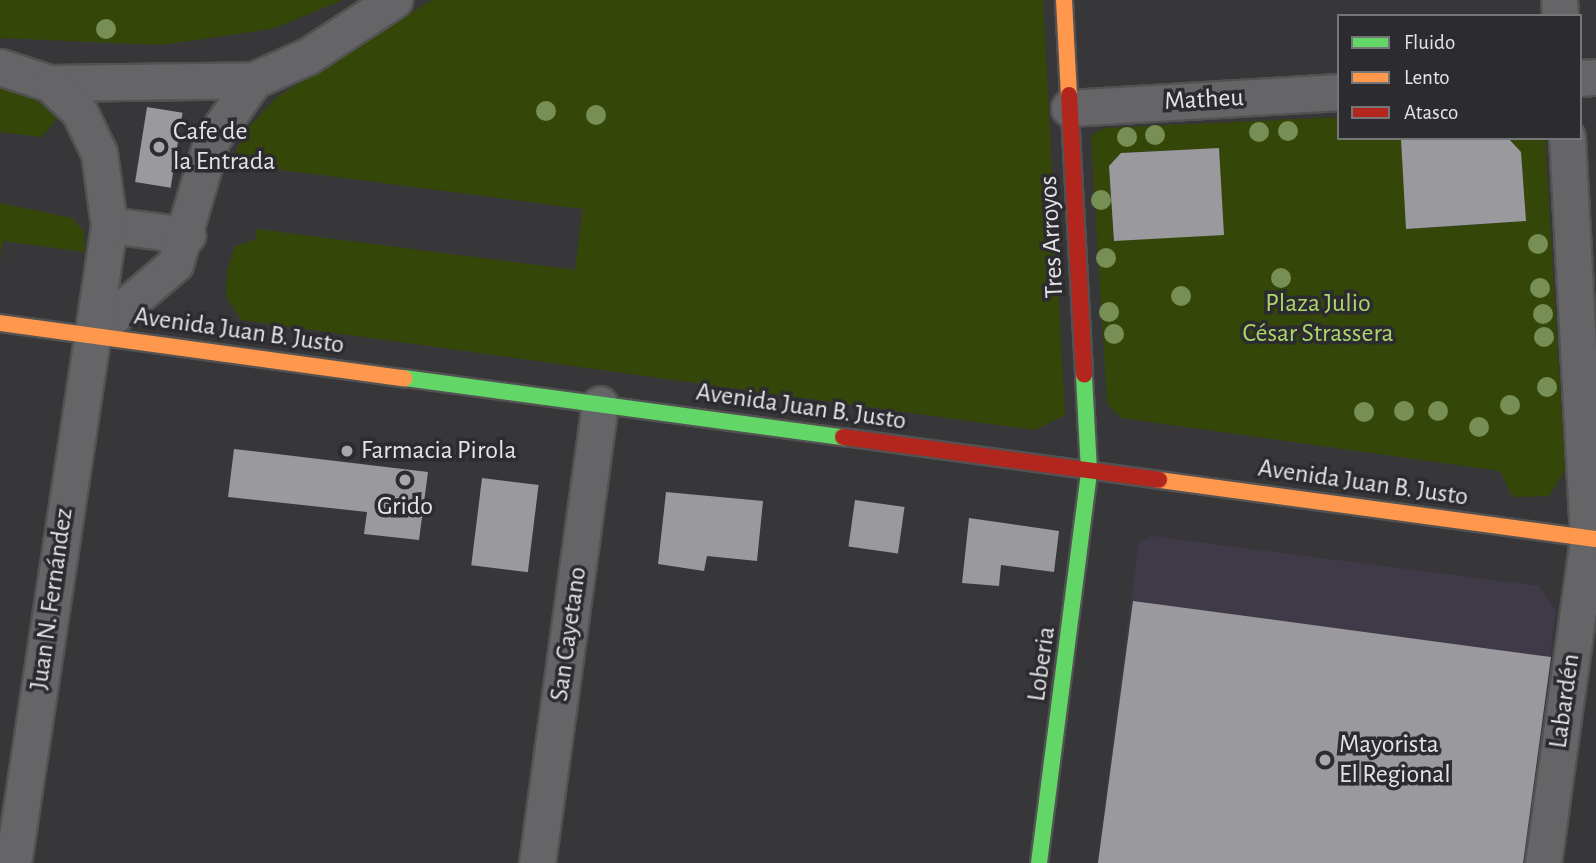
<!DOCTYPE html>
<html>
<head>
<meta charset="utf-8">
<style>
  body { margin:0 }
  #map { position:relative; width:1596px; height:863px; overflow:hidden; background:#373638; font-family:"Alegreya Sans",sans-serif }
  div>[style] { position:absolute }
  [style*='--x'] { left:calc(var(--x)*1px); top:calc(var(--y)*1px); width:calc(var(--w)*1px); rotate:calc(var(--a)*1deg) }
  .commercial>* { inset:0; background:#3f3948 }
  .green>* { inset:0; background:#344708 }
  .building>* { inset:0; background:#9a999d; transform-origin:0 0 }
  .roads { filter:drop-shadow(2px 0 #525253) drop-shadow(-2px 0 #525253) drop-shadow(0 2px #525253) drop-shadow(0 -2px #525253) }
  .street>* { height:35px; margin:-17.5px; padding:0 17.5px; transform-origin:17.5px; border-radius:17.5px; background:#656466 }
  .fast>* { height:16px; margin:-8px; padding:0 8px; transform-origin:8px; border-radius:8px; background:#63d668 }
  .slow>* { height:16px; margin:-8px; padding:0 8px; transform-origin:8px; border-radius:8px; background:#ff974d }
  .jam>* { height:16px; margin:-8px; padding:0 8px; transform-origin:8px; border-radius:8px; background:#b3261e }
  .trees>* { width:20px; height:20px; margin:-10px; border-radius:50%; background:#778e55 }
  .dots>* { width:19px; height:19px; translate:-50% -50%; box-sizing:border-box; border:4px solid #2c2b2f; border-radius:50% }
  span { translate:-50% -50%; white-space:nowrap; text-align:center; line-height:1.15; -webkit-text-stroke:7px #2c2b2f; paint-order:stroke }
  .street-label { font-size:26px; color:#e4e3e6 }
  .poi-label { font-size:26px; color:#e4e3e6 }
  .left { translate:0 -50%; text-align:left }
  .park-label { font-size:26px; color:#acd66c }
  .legend { position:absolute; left:1337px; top:14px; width:245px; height:126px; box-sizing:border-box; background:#2c2b2f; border:2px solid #767578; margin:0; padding:9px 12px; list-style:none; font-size:21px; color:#e4e3e6 }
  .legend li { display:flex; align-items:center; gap:14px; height:35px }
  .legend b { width:35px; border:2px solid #767578 }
</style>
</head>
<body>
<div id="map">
  <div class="commercial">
    <i style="clip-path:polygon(1152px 536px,1539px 586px,1556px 610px,1524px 863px,1097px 863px,1138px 544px)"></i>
  </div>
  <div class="green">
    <i style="clip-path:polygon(0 0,343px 0,272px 29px,162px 45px,0 38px)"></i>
    <i style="clip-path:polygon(432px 0,1043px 0,1065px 415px,1035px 430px,241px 320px,226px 297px,227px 271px,235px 246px,255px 240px,257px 229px,575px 270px,583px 209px,230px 163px,246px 130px,277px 97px)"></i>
    <i style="clip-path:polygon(0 85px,31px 96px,57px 118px,42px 137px,0 132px)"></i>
    <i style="clip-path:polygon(evenodd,1339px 117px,1339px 138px,1426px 138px,1402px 139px,1407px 229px,1526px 221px,1521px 152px,1508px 138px,1545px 138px,1565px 470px,1549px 496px,1513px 497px,1500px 471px,1122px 418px,1107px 404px,1091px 136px,1104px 128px,1339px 117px,1219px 148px,1223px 235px,1114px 240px,1109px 166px,1122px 153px,1219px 148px)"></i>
    <i style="clip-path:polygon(0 203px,72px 218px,84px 231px,85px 252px,3px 241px,0 258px)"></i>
  </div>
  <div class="building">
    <i style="left:147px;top:107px;width:36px;height:76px;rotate:9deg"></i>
    <i style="clip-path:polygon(1508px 138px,1521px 152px,1526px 221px,1406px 229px,1401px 139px)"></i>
    <i style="clip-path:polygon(1219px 148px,1224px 235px,1114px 241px,1109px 166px,1121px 153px)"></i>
    <i style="clip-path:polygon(234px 449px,428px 472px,419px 540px,364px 534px,367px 512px,228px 497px)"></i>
    <i style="left:482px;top:478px;width:57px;height:88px;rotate:7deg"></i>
    <i style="clip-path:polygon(666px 492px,763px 501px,757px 561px,707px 556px,704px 571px,658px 564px)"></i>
    <i style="left:855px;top:500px;width:50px;height:47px;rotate:8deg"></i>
    <i style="clip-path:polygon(969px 518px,1059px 531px,1054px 572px,1001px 565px,999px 586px,962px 583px)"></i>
    <i style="clip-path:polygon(1133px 601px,1551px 657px,1523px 863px,1098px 863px)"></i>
  </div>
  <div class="roads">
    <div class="street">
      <i style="--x:1559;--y:0;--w:16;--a:86"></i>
      <i style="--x:0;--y:67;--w:52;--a:18.1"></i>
      <i style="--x:49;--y:83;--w:205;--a:-0.8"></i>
      <i style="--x:254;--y:80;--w:59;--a:-24"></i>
      <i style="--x:308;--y:56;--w:103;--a:-33.1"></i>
      <i style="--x:1580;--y:78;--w:16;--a:-4"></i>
      <i style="--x:1069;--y:108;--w:270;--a:-3.4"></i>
      <i style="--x:109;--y:225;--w:79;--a:7.3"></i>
      <i style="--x:91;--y:335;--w:110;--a:-40.2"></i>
      <i style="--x:175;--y:264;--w:130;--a:-73.5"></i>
      <i style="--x:212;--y:139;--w:72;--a:-54.6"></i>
      <i style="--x:13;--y:863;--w:645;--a:-81.44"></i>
      <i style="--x:109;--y:225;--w:73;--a:-97.9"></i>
      <i style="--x:99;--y:153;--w:47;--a:-115.5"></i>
      <i style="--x:79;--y:111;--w:41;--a:-137"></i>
      <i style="--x:537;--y:863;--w:463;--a:-82.2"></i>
      <i style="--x:1543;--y:863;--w:328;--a:-82.1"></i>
      <i style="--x:1588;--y:538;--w:401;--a:-93"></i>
    </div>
    <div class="fast">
      <i style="--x:404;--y:378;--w:443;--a:7.7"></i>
      <i style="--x:1039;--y:863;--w:395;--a:-82.7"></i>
      <i style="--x:1089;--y:471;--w:96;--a:-93"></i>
    </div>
    <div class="slow">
      <i style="--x:1064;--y:0;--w:95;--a:87"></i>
      <i style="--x:0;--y:323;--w:408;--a:7.8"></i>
      <i style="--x:1159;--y:480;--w:441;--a:7.7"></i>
    </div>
    <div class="jam">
      <i style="--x:1069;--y:95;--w:280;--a:86.9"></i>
      <i style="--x:843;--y:437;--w:319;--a:7.7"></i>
    </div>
  </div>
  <div class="trees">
    <i style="left:106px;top:29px"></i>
    <i style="left:546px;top:111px"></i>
    <i style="left:596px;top:115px"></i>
    <i style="left:1288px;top:131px"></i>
    <i style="left:1259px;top:132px"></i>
    <i style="left:1155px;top:135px"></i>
    <i style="left:1127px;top:137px"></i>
    <i style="left:1101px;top:200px"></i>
    <i style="left:1538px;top:244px"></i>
    <i style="left:1106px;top:258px"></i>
    <i style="left:1281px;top:278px"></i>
    <i style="left:1540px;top:288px"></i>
    <i style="left:1181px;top:296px"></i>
    <i style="left:1109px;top:312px"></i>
    <i style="left:1543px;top:314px"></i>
    <i style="left:1114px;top:334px"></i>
    <i style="left:1544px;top:337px"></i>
    <i style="left:1547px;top:387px"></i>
    <i style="left:1510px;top:405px"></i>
    <i style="left:1404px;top:411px"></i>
    <i style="left:1438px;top:411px"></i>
    <i style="left:1364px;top:412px"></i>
    <i style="left:1479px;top:427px"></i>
  </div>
  <div class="dots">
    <i style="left:159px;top:147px;background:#a7a6a9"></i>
    <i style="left:347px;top:451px;background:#a7a6a9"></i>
    <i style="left:405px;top:480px;background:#a7a6a9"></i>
    <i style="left:1325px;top:760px;background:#a7a6a9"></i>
  </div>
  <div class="street-label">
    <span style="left:1204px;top:100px;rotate:-3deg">Matheu</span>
    <span style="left:1052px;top:237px;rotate:-93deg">Tres Arroyos</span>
    <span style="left:239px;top:331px;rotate:8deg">Avenida Juan B. Justo</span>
    <span style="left:801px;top:407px;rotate:8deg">Avenida Juan B. Justo</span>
    <span style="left:1363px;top:483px;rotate:8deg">Avenida Juan B. Justo</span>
    <span style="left:52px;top:599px;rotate:-82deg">Juan N. Fernández</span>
    <span style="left:569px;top:634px;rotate:-82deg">San Cayetano</span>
    <span style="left:1042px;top:664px;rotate:-82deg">Loberia</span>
    <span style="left:1565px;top:701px;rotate:-82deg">Labardén</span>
  </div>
  <div class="poi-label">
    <span class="left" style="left:173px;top:147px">Cafe de<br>la Entrada</span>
    <span class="left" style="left:361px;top:451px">Farmacia Pirola</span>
    <span style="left:405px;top:507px">Grido</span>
    <span class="left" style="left:1339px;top:760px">Mayorista<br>El Regional</span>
  </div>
  <div class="park-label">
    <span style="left:1318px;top:319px">Plaza Julio<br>César Strassera</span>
  </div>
  <ul class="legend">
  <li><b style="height:9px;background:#63d668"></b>Fluido</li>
  <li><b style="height:9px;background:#ff974d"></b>Lento</li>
  <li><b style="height:9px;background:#b3261e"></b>Atasco</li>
  </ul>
</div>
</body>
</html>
